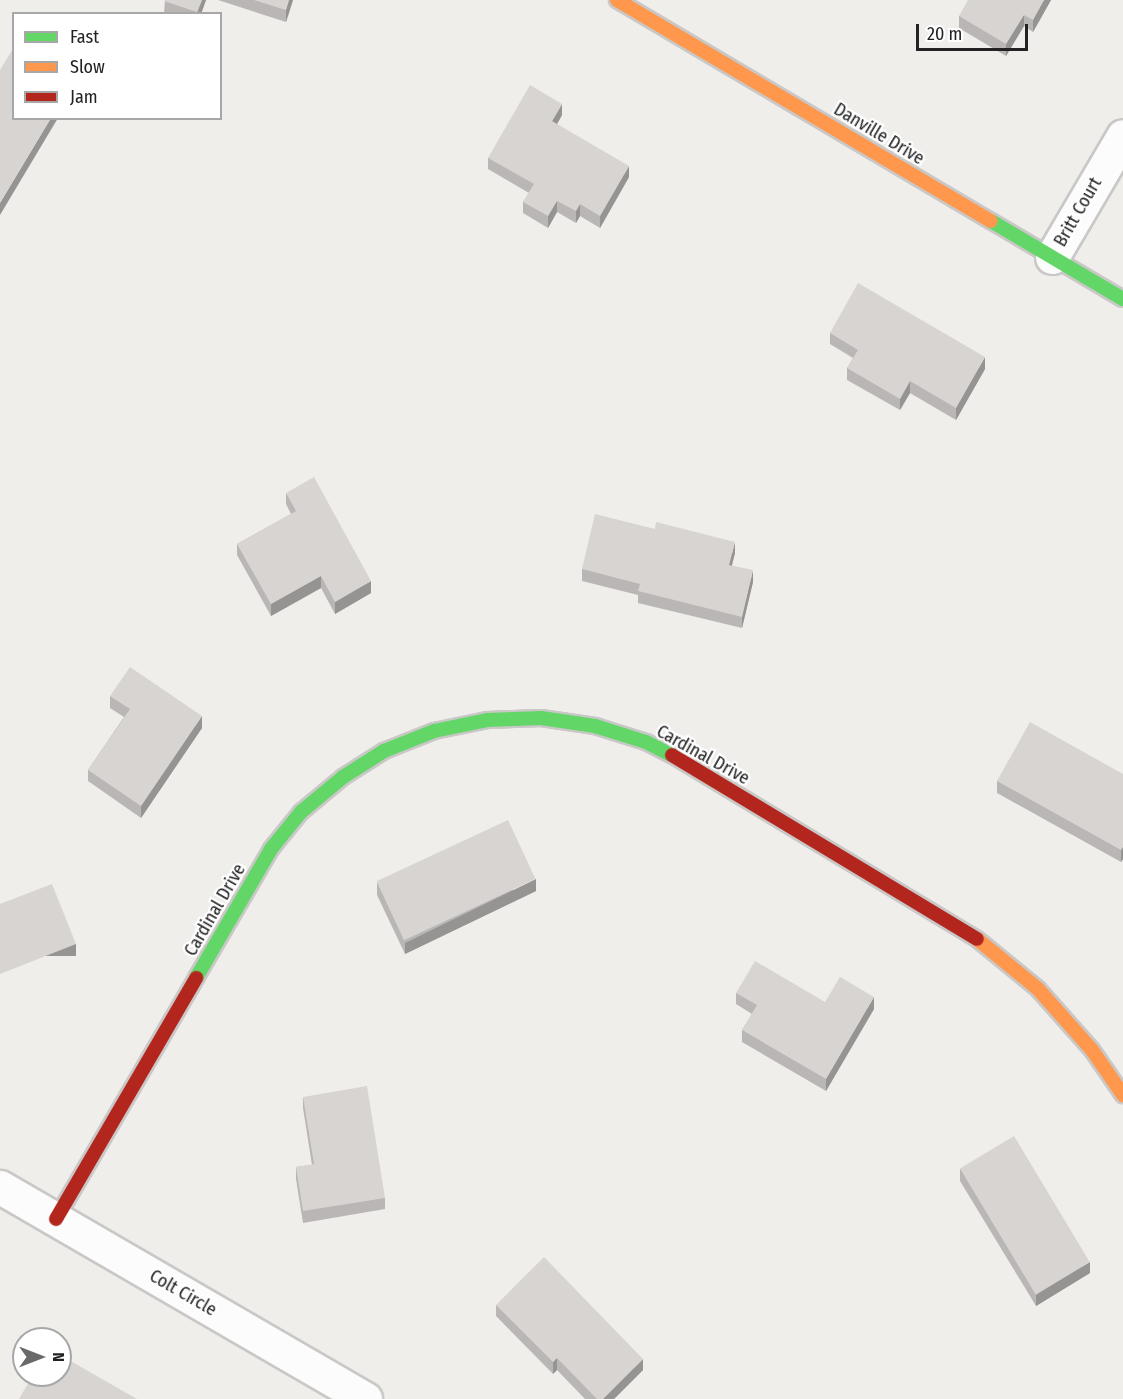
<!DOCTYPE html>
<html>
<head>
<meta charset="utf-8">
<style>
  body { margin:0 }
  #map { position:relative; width:1123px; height:1399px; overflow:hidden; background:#f0eeeb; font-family:"Fira Sans Condensed",sans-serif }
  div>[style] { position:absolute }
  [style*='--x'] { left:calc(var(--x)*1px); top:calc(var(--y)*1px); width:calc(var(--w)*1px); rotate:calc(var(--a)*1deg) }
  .roads { filter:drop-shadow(2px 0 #c9c8c7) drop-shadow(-2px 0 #c9c8c7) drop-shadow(0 2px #c9c8c7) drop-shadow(0 -2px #c9c8c7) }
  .street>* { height:33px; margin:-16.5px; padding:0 16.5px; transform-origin:16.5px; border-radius:16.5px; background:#fdfcfc }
  .fast>* { height:14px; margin:-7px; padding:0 7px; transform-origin:7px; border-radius:7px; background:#63d668 }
  .slow>* { height:14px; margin:-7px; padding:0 7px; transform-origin:7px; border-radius:7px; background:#ff974d }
  .jam>* { height:14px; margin:-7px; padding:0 7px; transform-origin:7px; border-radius:7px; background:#b3261e }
  .wall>* { inset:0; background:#b9b6b5 }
  .shaded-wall>* { inset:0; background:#969493; transform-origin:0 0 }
  .building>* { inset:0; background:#d7d4d2; transform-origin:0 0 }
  span { translate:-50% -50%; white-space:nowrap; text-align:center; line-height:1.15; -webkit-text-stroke:4.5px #fff; paint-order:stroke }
  .street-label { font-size:18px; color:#222 }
  .legend { position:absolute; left:12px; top:12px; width:210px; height:108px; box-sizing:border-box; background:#fff; border:2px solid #a7a7a7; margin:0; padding:8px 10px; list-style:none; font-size:18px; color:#222 }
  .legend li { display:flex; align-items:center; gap:12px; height:30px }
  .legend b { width:30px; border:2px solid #a7a7a7 }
  .north { position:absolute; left:12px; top:1327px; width:60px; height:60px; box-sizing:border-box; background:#fff; border:2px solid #a7a7a7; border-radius:50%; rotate:90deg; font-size:16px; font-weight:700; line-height:24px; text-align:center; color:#222 }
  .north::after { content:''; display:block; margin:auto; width:21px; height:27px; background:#6a6968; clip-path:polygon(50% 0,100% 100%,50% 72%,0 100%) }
  .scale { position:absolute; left:916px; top:24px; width:112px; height:27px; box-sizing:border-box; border:3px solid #222; border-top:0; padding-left:8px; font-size:18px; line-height:21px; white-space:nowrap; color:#222; -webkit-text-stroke:4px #fff; paint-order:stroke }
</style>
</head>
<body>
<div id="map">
  <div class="roads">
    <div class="street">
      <i style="--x:1052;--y:257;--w:140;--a:-59.6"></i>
      <i style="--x:0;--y:1187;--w:422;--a:30.1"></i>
    </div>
    <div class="fast">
      <i style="--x:991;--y:221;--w:153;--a:30.6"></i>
      <i style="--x:196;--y:978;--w:149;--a:-59.8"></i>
      <i style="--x:271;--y:849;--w:48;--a:-51"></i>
      <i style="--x:301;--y:812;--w:55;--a:-39.8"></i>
      <i style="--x:343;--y:777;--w:49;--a:-32.4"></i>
      <i style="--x:384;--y:751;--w:54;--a:-21.8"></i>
      <i style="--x:434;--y:731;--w:54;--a:-11.7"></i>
      <i style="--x:487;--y:720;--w:54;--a:-2.1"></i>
      <i style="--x:541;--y:718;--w:55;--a:8.4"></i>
      <i style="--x:595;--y:726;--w:53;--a:17.4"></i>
      <i style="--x:646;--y:742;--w:29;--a:27"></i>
    </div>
    <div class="slow">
      <i style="--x:617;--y:0;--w:434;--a:30.6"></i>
      <i style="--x:977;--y:939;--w:79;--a:39.3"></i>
      <i style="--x:1038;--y:989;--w:81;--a:48.5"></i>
      <i style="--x:1092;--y:1050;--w:55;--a:55.4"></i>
    </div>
    <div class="jam">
      <i style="--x:672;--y:755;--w:356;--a:31.1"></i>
      <i style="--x:56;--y:1219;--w:279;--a:-59.8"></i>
    </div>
  </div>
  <div class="wall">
    <i style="clip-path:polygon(165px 0,206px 0,201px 14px,164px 13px)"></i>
    <i style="clip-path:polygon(218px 0,293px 0,286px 22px)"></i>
    <i style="clip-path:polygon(1051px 0,1033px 32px,1024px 26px,1006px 56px,959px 28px,959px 16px)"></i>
    <i style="clip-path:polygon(562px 115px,557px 124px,629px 177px,600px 228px,580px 216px,576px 223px,557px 212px,548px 228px,523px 213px,523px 202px,529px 193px,488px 169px,488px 158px)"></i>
    <i style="clip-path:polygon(830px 333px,985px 369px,956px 420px,910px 393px,900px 410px,847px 380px,847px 368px,853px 358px,830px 344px)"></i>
    <i style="clip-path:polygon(286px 493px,371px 593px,335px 614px,321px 588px,271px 616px,237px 555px,237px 544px,291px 514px,286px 504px)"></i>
    <i style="clip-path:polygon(735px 553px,732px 565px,753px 582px,742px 628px,638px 603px,638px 595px,582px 581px,582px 569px)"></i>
    <i style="clip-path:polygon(110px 696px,202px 728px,141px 818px,88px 781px,88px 770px,124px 717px,110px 708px)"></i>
    <i style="clip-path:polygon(1123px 774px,1123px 859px,1121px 862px,997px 793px,997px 781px)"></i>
    <i style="clip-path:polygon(377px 883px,536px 891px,405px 954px,377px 895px)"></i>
    <i style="clip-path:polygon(736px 993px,825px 1002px,874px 1009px,826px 1091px,742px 1042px,742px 1030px,752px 1014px,736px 1004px)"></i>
    <i style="clip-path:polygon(303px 1097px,385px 1198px,385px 1209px,303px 1223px,296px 1179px,296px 1167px,312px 1165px,303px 1108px)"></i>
    <i style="clip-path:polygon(960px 1169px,1090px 1273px,1036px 1306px,960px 1181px)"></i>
    <i style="clip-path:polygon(496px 1305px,643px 1370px,614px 1399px,585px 1399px,557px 1370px,553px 1374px,496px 1316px)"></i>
  </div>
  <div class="shaded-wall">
    <i style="clip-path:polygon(202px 0,206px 0,201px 14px,197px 14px)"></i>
    <i style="clip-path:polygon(289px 0,293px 0,286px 22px,286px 10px)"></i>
    <i style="clip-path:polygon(1044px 0,1051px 0,1033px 32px,1033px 20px)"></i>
    <i style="clip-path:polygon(1024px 15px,1024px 26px,1006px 56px,1006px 44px)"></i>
    <i style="clip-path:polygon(562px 104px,562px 115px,552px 133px,552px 121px)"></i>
    <i style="clip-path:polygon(51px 118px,58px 118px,0 215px,0 203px)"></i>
    <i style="clip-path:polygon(629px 166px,629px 177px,600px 228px,600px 216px)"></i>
    <i style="clip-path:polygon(557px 201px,557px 212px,548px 228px,548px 216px)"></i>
    <i style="clip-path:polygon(580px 204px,580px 216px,576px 223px,576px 211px)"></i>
    <i style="clip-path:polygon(985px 357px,985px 369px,956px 420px,956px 408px)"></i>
    <i style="clip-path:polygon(910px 381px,910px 393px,900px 410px,900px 399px)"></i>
    <i style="clip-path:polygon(735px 542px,735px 553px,729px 576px,729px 565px)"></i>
    <i style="clip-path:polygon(753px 570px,753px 582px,742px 628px,742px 617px)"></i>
    <i style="clip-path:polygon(321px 576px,321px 588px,271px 616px,271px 604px)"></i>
    <i style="clip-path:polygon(371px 581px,371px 593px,335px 614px,335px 602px)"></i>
    <i style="clip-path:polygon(202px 716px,202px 728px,141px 818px,141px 806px)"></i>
    <i style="clip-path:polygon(1123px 847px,1123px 859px,1121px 862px,1121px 850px)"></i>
    <i style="clip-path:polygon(536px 879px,536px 891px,405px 954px,405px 943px)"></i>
    <i style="left:76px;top:944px;width:12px;height:82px;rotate:90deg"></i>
    <i style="clip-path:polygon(874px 997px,874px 1009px,826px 1091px,826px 1079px)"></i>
    <i style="clip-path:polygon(1090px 1262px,1090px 1273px,1036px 1306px,1036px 1295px)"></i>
    <i style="clip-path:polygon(557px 1358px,557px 1370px,553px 1374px,553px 1362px)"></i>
    <i style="clip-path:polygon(643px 1359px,643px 1370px,614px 1399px,603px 1399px)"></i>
  </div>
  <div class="building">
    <i style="clip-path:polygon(165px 0,202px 0,197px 12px,164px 1px)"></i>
    <i style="clip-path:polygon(254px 0,289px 0,286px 10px)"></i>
    <i style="clip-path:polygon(968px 0,1044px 0,1033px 20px,1024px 15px,1006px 44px,959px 16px)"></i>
    <i style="clip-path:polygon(14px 47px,14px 118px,51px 118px,0 203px,0 70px)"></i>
    <i style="clip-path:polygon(530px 85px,562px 104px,552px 121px,629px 166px,600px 216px,580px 204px,576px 211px,557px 201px,548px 216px,523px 202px,534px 184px,488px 158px)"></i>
    <i style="clip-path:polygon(858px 283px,985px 357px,956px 408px,910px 381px,900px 399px,847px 368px,858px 350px,830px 333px)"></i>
    <i style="clip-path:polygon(314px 477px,371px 581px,335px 602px,321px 576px,271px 604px,237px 544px,296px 511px,286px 493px)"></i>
    <i style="clip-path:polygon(595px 514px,655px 529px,656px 522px,735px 542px,729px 565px,753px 570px,742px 617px,638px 591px,640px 584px,582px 569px)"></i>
    <i style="clip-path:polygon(130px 667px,202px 716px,141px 806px,88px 770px,130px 709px,110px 696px)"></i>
    <i style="clip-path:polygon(1030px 722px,1123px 774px,1123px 847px,1121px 850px,997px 781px)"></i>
    <i style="left:508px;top:820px;width:65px;height:145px;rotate:65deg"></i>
    <i style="clip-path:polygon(52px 884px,76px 944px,0 974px,0 904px)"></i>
    <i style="clip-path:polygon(755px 961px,825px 1002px,840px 977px,874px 997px,826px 1079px,742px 1030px,757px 1005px,736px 993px)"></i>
    <i style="clip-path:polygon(367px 1086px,385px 1198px,303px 1211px,296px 1167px,314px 1164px,303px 1097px)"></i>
    <i style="left:1014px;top:1136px;width:147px;height:63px;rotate:59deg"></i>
    <i style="clip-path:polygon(544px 1257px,643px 1359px,603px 1399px,597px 1399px,557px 1358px,553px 1362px,496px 1305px)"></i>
    <i style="clip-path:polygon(60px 1355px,137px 1399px,19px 1399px,33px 1375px,60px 1375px)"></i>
  </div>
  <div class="street-label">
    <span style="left:879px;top:134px;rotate:31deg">Danville Drive</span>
    <span style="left:1078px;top:212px;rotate:-60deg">Britt Court</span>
    <span style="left:703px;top:755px;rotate:29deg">Cardinal Drive</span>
    <span style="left:215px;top:910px;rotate:-60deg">Cardinal Drive</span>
    <span style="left:183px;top:1293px;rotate:30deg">Colt Circle</span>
  </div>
  <ul class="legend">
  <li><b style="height:8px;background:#63d668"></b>Fast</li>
  <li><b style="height:8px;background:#ff974d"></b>Slow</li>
  <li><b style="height:8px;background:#b3261e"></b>Jam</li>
  </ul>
  <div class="north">N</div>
  <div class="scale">20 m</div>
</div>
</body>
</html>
